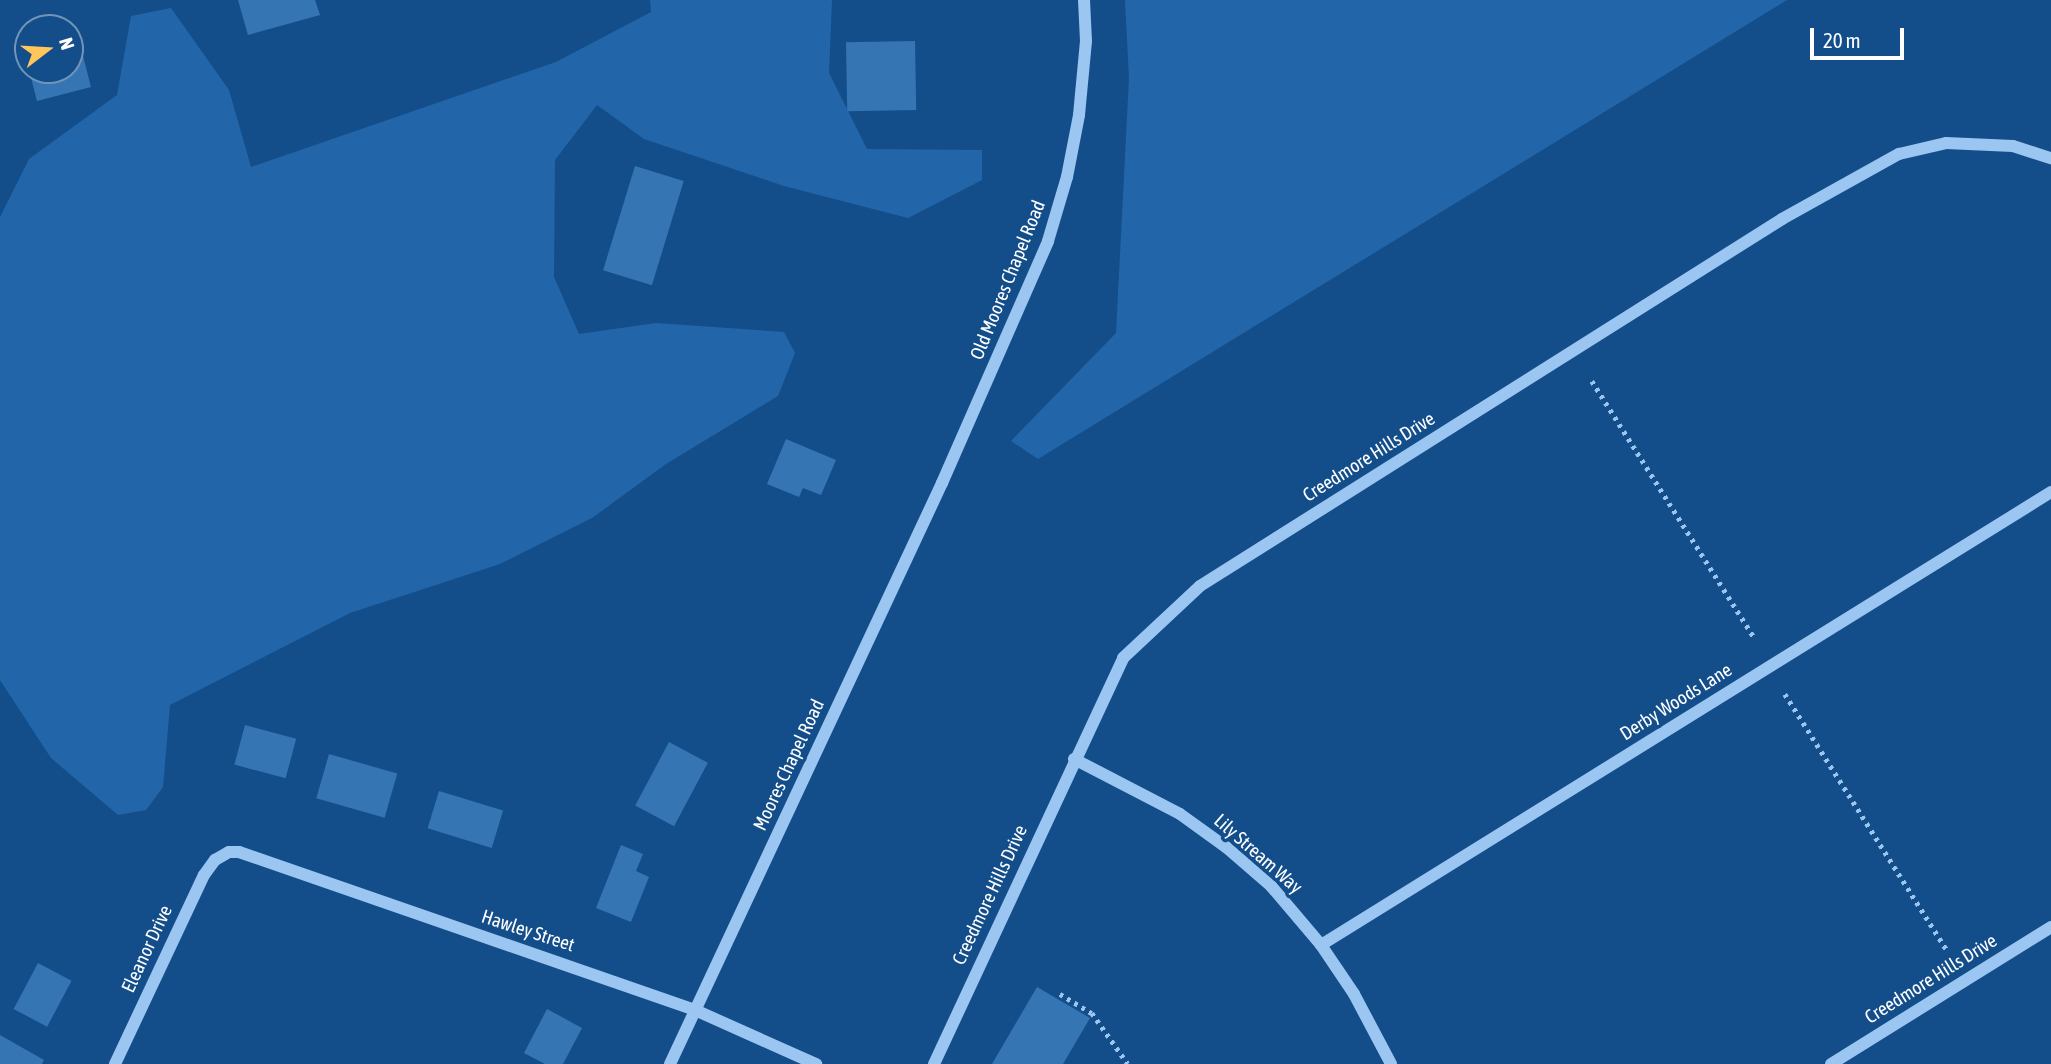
<!DOCTYPE html>
<html>
<head>
<meta charset="utf-8">
<style>
  body { margin:0 }
  #map { position:relative; width:2051px; height:1064px; overflow:hidden; background:#134e8b; font-family:"Asap Condensed",sans-serif }
  div>[style] { position:absolute }
  [style*='--x'] { left:calc(var(--x)*1px); top:calc(var(--y)*1px); width:calc(var(--w)*1px); rotate:calc(var(--a)*1deg) }
  .green>* { inset:0; background:#2266a9 }
  .building>* { inset:0; background:#3675b3; transform-origin:0 0 }
  .path>* { height:4.5px; margin-top:-2.25px; transform-origin:0; background:repeating-linear-gradient(90deg,#9bc6f1 0 3.5px,transparent 0 8.5px) }
  .minor>* { height:12px; margin:-6px; padding:0 6px; transform-origin:6px; border-radius:6px; background:#9bc6f1 }
  span { translate:-50% -50%; white-space:nowrap; text-align:center; line-height:1.15; -webkit-text-stroke:7px #134e8b; paint-order:stroke }
  .street-label { font-size:19px; color:#fff }
  .north { position:absolute; left:14px; top:14px; width:70px; height:70px; box-sizing:border-box; background:#134e8b; border:2px solid #7195b9; border-radius:50%; rotate:73deg; font-size:19px; font-weight:700; line-height:28px; text-align:center; color:#fff }
  .north::after { content:''; display:block; margin:auto; width:24px; height:32px; background:#ffc65a; clip-path:polygon(50% 0,100% 100%,50% 72%,0 100%) }
  .scale { position:absolute; left:1810px; top:28px; width:94px; height:32px; box-sizing:border-box; border:4px solid #fff; border-top:0; padding-left:9px; font-size:21px; line-height:24px; white-space:nowrap; color:#fff; -webkit-text-stroke:5px #134e8b; paint-order:stroke }
</style>
</head>
<body>
<div id="map">
  <div class="green">
    <i style="clip-path:polygon(650px 0,832px 0,829px 73px,867px 149px,982px 150px,982px 180px,908px 218px,784px 186px,644px 139px,597px 105px,555px 160px,554px 277px,579px 334px,656px 323px,784px 332px,795px 353px,778px 396px,666px 464px,592px 518px,500px 564px,350px 613px,170px 705px,163px 787px,146px 810px,118px 815px,51px 758px,0 680px,0 217px,29px 159px,117px 95px,131px 16px,171px 8px,229px 90px,251px 167px,556px 62px,651px 12px)"></i>
    <i style="clip-path:polygon(1125px 0,1787px 0,1038px 459px,1011px 441px,1116px 333px,1129px 78px)"></i>
  </div>
  <div class="building">
    <i style="clip-path:polygon(238px 0,315px 0,320px 15px,248px 35px)"></i>
    <i style="left:915px;top:41px;width:69px;height:69px;rotate:89deg"></i>
    <i style="clip-path:polygon(81px 48px,91px 87px,37px 101px,29px 70px,70px 70px,70px 51px)"></i>
    <i style="left:635px;top:166px;width:51px;height:109px;rotate:17deg"></i>
    <i style="clip-path:polygon(786px 439px,836px 460px,821px 495px,803px 488px,799px 497px,767px 484px)"></i>
    <i style="left:245px;top:725px;width:53px;height:41px;rotate:15deg"></i>
    <i style="left:669px;top:742px;width:44px;height:72px;rotate:28deg"></i>
    <i style="left:329px;top:754px;width:71px;height:46px;rotate:16deg"></i>
    <i style="left:439px;top:791px;width:67px;height:39px;rotate:17deg"></i>
    <i style="clip-path:polygon(621px 845px,643px 854px,636px 871px,649px 877px,631px 922px,596px 908px)"></i>
    <i style="left:38px;top:963px;width:38px;height:52px;rotate:28deg"></i>
    <i style="clip-path:polygon(1037px 987px,1090px 1018px,1063px 1064px,992px 1064px)"></i>
    <i style="clip-path:polygon(547px 1009px,582px 1028px,563px 1064px,545px 1064px,524px 1053px)"></i>
    <i style="clip-path:polygon(0 1035px,44px 1060px,42px 1064px,0 1064px)"></i>
  </div>
  <div class="path">
    <i style="--x:1592;--y:381;--w:302;--a:57.7"></i>
    <i style="--x:1785;--y:694;--w:302;--a:57.7"></i>
    <i style="--x:1060;--y:994;--w:37;--a:31"></i>
    <i style="--x:1092;--y:1013;--w:62;--a:54.8"></i>
  </div>
  <div class="minor">
    <i style="--x:1074;--y:759;--w:119;--a:27.4"></i>
    <i style="--x:1180;--y:814;--w:57;--a:35.7"></i>
    <i style="--x:1226;--y:847;--w:60;--a:40.9"></i>
    <i style="--x:1271;--y:886;--w:77;--a:49.7"></i>
    <i style="--x:1321;--y:945;--w:59;--a:56"></i>
    <i style="--x:1354;--y:994;--w:79;--a:62.1"></i>
    <i style="--x:1321;--y:945;--w:859;--a:-31.82"></i>
    <i style="--x:115;--y:1064;--w:209;--a:-64.8"></i>
    <i style="--x:204;--y:875;--w:19;--a:-54"></i>
    <i style="--x:215;--y:860;--w:16;--a:-30"></i>
    <i style="--x:229;--y:852;--w:10;--a:0"></i>
    <i style="--x:239;--y:852;--w:483;--a:19.1"></i>
    <i style="--x:695;--y:1010;--w:133;--a:24.1"></i>
    <i style="--x:670;--y:1064;--w:642;--a:-64.91"></i>
    <i style="--x:942;--y:483;--w:264;--a:-66.3"></i>
    <i style="--x:1048;--y:241;--w:67;--a:-73.5"></i>
    <i style="--x:1067;--y:177;--w:63;--a:-79"></i>
    <i style="--x:1079;--y:115;--w:74;--a:-84.6"></i>
    <i style="--x:1086;--y:41;--w:41;--a:-92.8"></i>
    <i style="--x:934;--y:1064;--w:448;--a:-65"></i>
    <i style="--x:1123;--y:658;--w:105;--a:-43.1"></i>
    <i style="--x:1200;--y:586;--w:688;--a:-32.23"></i>
    <i style="--x:1782;--y:219;--w:134;--a:-29.1"></i>
    <i style="--x:1899;--y:154;--w:48;--a:-13.2"></i>
    <i style="--x:1946;--y:143;--w:67;--a:2.6"></i>
    <i style="--x:2013;--y:146;--w:40;--a:18"></i>
    <i style="--x:1831;--y:1064;--w:259;--a:-31.9"></i>
  </div>
  <div class="street-label">
    <span style="left:1008px;top:280px;rotate:-68deg">Old Moores Chapel Road</span>
    <span style="left:1369px;top:457px;rotate:-32deg">Creedmore Hills Drive</span>
    <span style="left:1676px;top:702px;rotate:-32deg">Derby Woods Lane</span>
    <span style="left:789px;top:765px;rotate:-65deg">Moores Chapel Road</span>
    <span style="left:1258px;top:854px;rotate:41deg">Lily Stream Way</span>
    <span style="left:990px;top:895px;rotate:-65deg">Creedmore Hills Drive</span>
    <span style="left:528px;top:931px;rotate:18deg">Hawley Street</span>
    <span style="left:147px;top:949px;rotate:-65deg">Eleanor Drive</span>
    <span style="left:1931px;top:979px;rotate:-32deg">Creedmore Hills Drive</span>
  </div>
  <div class="north">N</div>
  <div class="scale">20 m</div>
</div>
</body>
</html>
